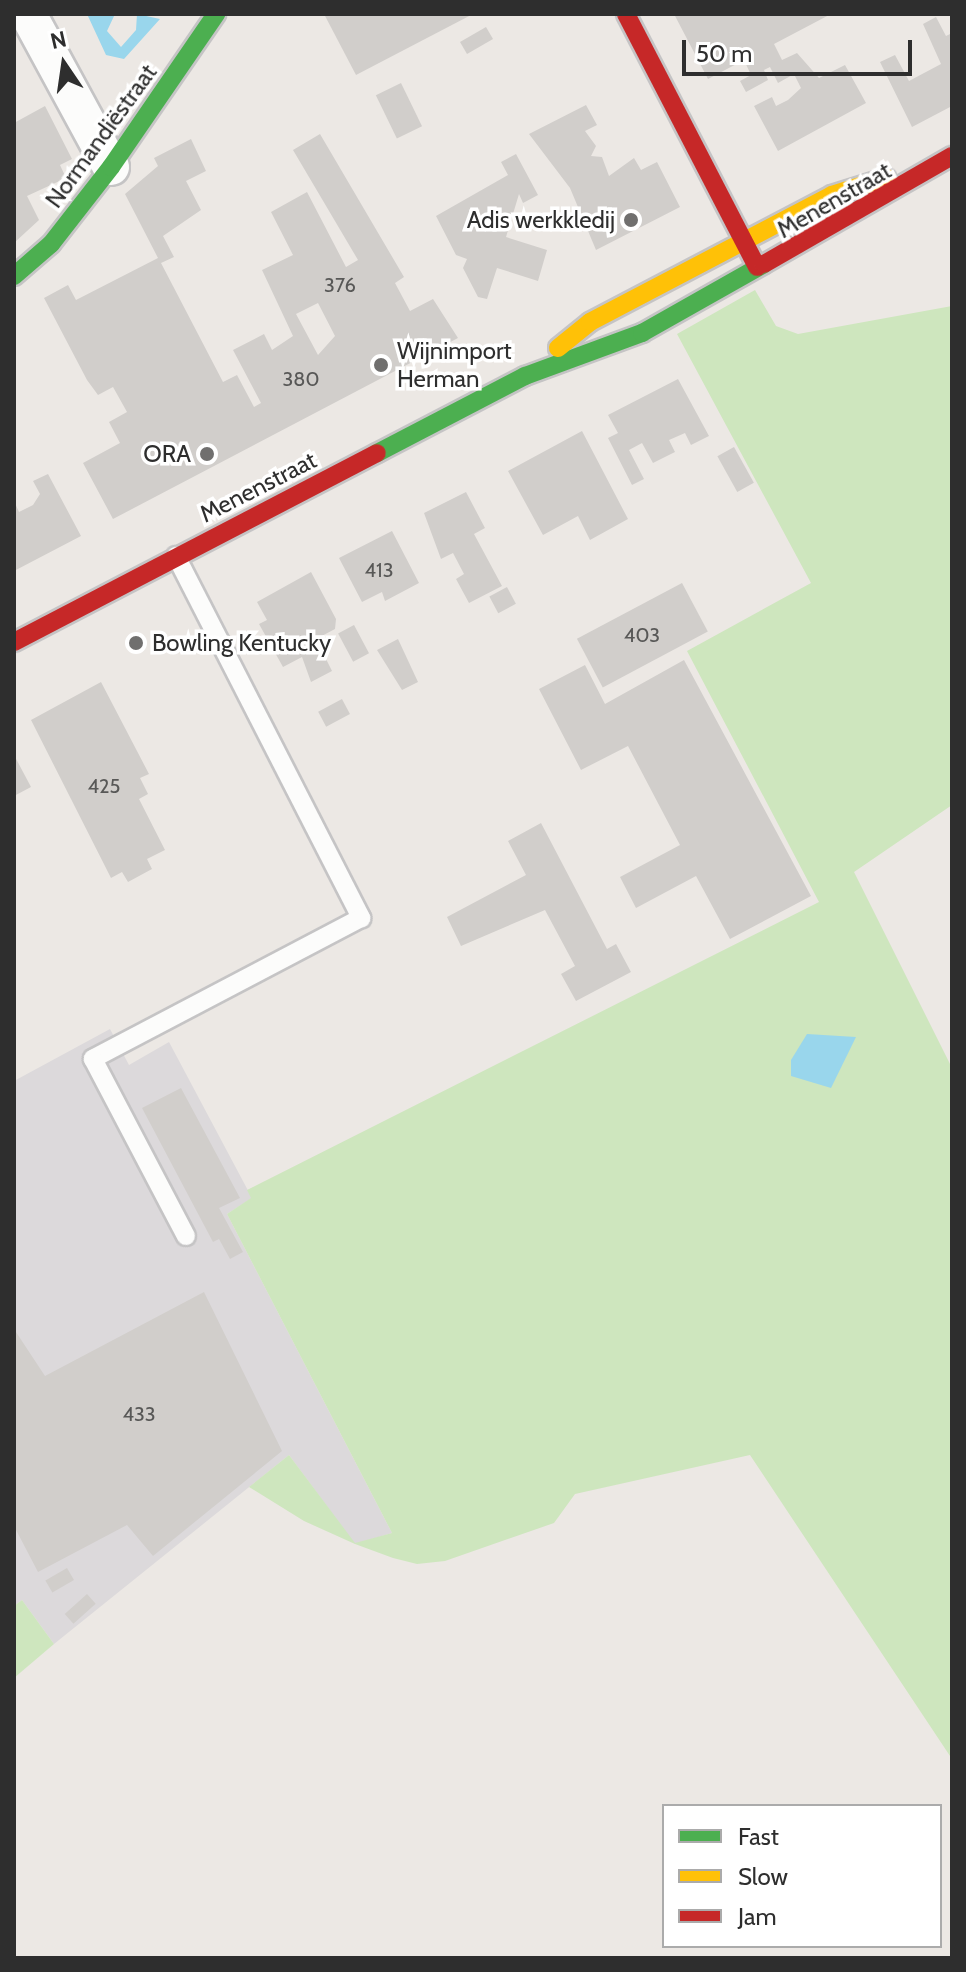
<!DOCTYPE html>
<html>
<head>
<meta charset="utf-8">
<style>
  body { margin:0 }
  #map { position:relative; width:966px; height:1972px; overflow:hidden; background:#ece8e4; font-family:Cabin,sans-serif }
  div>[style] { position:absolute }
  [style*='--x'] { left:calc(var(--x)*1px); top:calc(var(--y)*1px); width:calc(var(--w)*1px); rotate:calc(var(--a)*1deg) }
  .industrial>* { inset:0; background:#dcd9db }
  .green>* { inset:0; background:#cee6be }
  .water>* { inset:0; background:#99d6ec }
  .building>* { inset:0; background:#d1cecb; transform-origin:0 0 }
  .roads { filter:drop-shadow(2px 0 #c5c4c5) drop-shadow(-2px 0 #c5c4c5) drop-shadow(0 2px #c5c4c5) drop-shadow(0 -2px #c5c4c5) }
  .lane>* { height:18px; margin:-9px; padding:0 9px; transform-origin:9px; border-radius:9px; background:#fcfcfb }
  .street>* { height:36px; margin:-18px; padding:0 18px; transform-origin:18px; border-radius:18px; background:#fcfcfb }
  .fast>* { height:18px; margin:-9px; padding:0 9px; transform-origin:9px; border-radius:9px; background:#4caf50 }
  .slow>* { height:18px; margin:-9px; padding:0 9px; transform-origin:9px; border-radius:9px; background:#ffc107 }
  .jam>* { height:18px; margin:-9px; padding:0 9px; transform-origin:9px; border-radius:9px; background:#c62828 }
  .dots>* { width:22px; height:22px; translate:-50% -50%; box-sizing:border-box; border:4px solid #fff; border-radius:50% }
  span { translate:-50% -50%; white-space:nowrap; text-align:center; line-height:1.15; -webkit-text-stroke:7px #fff; paint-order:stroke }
  .number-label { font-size:20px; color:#585857 }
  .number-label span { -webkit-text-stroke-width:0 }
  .street-label { font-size:24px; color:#2e2e2e }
  .poi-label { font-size:24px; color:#2e2e2e }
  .right { translate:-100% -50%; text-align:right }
  .left { translate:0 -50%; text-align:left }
  .frame { position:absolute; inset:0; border:16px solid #2e2e2e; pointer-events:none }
  .legend { position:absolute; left:662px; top:1804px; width:280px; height:144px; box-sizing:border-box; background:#fff; border:2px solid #ababab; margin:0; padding:10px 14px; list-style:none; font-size:24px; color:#2e2e2e }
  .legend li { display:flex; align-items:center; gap:16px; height:40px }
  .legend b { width:40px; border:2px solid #ababab }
  .north { position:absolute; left:24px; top:24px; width:80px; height:80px; -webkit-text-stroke:6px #fff; paint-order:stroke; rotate:347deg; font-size:22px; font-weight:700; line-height:32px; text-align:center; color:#2e2e2e }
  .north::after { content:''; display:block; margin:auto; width:28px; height:36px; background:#2e2e2e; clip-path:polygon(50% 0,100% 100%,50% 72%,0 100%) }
  .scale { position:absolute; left:682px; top:40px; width:230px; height:36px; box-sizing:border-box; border:4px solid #2e2e2e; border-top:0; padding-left:10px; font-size:24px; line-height:28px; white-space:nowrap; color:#2e2e2e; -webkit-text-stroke:6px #fff; paint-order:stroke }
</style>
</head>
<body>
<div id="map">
  <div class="industrial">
    <i style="clip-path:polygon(110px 1029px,129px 1065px,169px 1042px,252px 1198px,227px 1214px,392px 1533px,355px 1544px,289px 1455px,54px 1644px,22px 1600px,14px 1606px,14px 1081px)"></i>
  </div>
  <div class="green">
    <i style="clip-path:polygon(755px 290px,776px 326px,798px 334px,952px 306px,952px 805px,854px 872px,952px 1068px,952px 1759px,750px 1455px,575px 1494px,554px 1523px,445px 1561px,417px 1564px,393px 1558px,355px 1544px,304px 1521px,249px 1487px,289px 1455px,355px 1543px,392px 1533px,227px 1214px,251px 1198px,247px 1190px,819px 902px,687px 651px,811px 583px,677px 334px)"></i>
    <i style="clip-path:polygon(22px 1600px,54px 1644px,14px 1678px,14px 1606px)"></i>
  </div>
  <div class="water">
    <i style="clip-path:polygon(87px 14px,115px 14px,107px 31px,121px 47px,136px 30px,137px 14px,160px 19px,124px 59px,106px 55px)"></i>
    <i style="clip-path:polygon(807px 1034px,856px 1037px,831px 1088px,791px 1076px,791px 1060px)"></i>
  </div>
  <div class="building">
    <i style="clip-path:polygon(324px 14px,473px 14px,356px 75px)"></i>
    <i style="clip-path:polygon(674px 14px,831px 14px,774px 44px,782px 60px,797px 53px,819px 78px,845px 65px,866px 103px,778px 151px,754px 106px,772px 97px,776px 106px,788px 100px,801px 88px,794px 74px,778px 83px,770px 67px,764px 70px,768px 80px,746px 92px,740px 81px,751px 75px,744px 60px,708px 79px)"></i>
    <i style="clip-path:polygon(936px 17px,946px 36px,952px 33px,952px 106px,912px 127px,880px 62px,895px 55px,909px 81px,941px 64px,923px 24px)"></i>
    <i style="left:486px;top:27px;width:14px;height:30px;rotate:60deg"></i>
    <i style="left:401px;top:83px;width:48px;height:28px;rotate:64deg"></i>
    <i style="clip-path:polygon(586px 105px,597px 125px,585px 131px,596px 146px,591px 156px,602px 157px,609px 176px,634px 158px,641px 170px,657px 162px,680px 207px,596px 250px,570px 188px,529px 134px)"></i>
    <i style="clip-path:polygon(45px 106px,72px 159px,60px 165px,66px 178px,27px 196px,39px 220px,14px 243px,14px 123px)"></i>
    <i style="clip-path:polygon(evenodd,320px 134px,404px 277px,395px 283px,410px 311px,433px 299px,458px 338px,113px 519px,83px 463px,120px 443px,109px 422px,127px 412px,113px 387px,98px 395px,87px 380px,44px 298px,68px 285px,76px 300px,158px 258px,125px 194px,158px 166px,154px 158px,191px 139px,206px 171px,186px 181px,201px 210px,163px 236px,174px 257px,161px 263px,223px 382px,237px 375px,254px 407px,261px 403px,233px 350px,264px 334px,272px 350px,293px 336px,262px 270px,293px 255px,271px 212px,307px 192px,346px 267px,358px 260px,293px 150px,320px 134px,318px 303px,335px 336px,318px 355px,296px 314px,318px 303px)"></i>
    <i style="clip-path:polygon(516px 154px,538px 195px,523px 203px,519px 194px,506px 237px,547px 250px,538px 281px,497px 268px,487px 299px,478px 297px,463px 268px,467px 259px,456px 255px,436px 216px,508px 175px,501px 162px)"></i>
    <i style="clip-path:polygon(678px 379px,709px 436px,691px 445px,685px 433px,669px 440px,675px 452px,653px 463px,642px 443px,629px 450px,644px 479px,632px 485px,608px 438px,618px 433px,608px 415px)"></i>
    <i style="clip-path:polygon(582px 431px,628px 519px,590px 540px,578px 516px,543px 535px,508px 471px)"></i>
    <i style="left:734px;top:447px;width:41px;height:19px;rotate:61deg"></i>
    <i style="clip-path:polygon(48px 474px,81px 536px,14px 571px,14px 501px,19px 512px,33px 505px,40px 494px,33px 481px)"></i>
    <i style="clip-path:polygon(466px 492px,485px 528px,474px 534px,502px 586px,469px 603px,456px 579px,464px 574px,453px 553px,441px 559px,424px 513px)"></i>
    <i style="clip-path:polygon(392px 531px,419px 583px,385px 601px,382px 592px,362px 602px,339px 558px)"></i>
    <i style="clip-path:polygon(311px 572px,336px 619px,335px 629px,316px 639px,332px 671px,311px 682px,302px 657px,283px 667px,259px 624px,267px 620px,257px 602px)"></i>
    <i style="left:682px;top:583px;width:55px;height:119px;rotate:62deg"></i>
    <i style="left:507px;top:587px;width:19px;height:20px;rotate:62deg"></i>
    <i style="left:354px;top:625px;width:32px;height:18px;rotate:62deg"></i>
    <i style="clip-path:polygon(398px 639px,418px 682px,402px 690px,377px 650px)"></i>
    <i style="clip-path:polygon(684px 660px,811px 896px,730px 939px,696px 876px,636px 908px,620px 877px,680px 845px,628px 746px,581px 770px,539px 689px,585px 665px,605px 704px)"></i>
    <i style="clip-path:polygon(101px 682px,149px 774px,140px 778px,148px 794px,139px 799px,165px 850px,147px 859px,152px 869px,128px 882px,122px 872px,111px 878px,31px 720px)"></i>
    <i style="left:342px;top:699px;width:17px;height:27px;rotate:62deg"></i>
    <i style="clip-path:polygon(14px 755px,31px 787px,14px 796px)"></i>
    <i style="clip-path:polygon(541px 823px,607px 949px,616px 944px,631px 972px,576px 1001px,561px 974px,575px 966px,545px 910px,461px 946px,447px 917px,526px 875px,508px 841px)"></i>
    <i style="clip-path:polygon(181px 1088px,240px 1198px,219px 1208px,243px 1252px,230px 1259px,219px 1239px,213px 1242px,142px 1108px)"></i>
    <i style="clip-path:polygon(204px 1292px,282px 1451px,153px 1556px,127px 1525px,38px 1572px,14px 1526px,14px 1329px,45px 1376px)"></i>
    <i style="left:67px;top:1568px;width:14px;height:25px;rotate:60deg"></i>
    <i style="left:87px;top:1594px;width:13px;height:30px;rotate:48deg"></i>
  </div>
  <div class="roads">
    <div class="lane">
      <i style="--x:176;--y:556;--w:407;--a:62.9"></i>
      <i style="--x:361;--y:918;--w:303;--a:152.3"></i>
      <i style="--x:93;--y:1059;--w:200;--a:62.3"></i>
    </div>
    <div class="street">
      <i style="--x:28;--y:14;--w:174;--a:61.5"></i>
    </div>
    <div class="fast">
      <i style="--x:14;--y:276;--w:49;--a:-40.9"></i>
      <i style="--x:51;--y:244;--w:98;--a:-52.1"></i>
      <i style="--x:111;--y:167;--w:186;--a:-55.5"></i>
      <i style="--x:377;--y:453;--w:167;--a:-27.5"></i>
      <i style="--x:525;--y:376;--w:125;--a:-20.2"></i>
      <i style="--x:642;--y:333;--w:140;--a:-29.5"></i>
    </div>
    <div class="slow">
      <i style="--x:558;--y:348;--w:41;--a:-39.1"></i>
      <i style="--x:590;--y:322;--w:273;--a:-27.7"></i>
      <i style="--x:832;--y:195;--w:57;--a:-17.5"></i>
    </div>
    <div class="jam">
      <i style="--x:626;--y:14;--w:285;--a:62.6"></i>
      <i style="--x:764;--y:264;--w:217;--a:-29.9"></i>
      <i style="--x:14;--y:642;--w:409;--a:-27.5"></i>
    </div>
  </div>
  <div class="dots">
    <i style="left:631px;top:220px;background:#706f6e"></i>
    <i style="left:381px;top:365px;background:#706f6e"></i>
    <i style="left:207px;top:454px;background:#706f6e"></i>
    <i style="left:136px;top:643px;background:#706f6e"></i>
  </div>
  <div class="number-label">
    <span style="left:340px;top:285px">376</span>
    <span style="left:301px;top:379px">380</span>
    <span style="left:379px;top:570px">413</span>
    <span style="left:642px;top:635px">403</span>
    <span style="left:104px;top:786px">425</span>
    <span style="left:139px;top:1414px">433</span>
  </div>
  <div class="street-label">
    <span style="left:101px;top:136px;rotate:-54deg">Normandiëstraat</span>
    <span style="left:834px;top:200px;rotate:-30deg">Menenstraat</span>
    <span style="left:258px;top:487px;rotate:-27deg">Menenstraat</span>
  </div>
  <div class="poi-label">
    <span class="right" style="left:615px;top:220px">Adis werkkledij</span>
    <span class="left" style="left:397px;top:365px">Wijnimport<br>Herman</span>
    <span class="right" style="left:191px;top:454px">ORA</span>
    <span class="left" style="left:152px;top:643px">Bowling Kentucky</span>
  </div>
  <div class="frame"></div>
  <ul class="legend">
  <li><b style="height:10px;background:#4caf50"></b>Fast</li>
  <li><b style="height:10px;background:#ffc107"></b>Slow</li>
  <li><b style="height:10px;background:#c62828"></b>Jam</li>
  </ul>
  <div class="north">N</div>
  <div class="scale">50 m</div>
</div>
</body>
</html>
